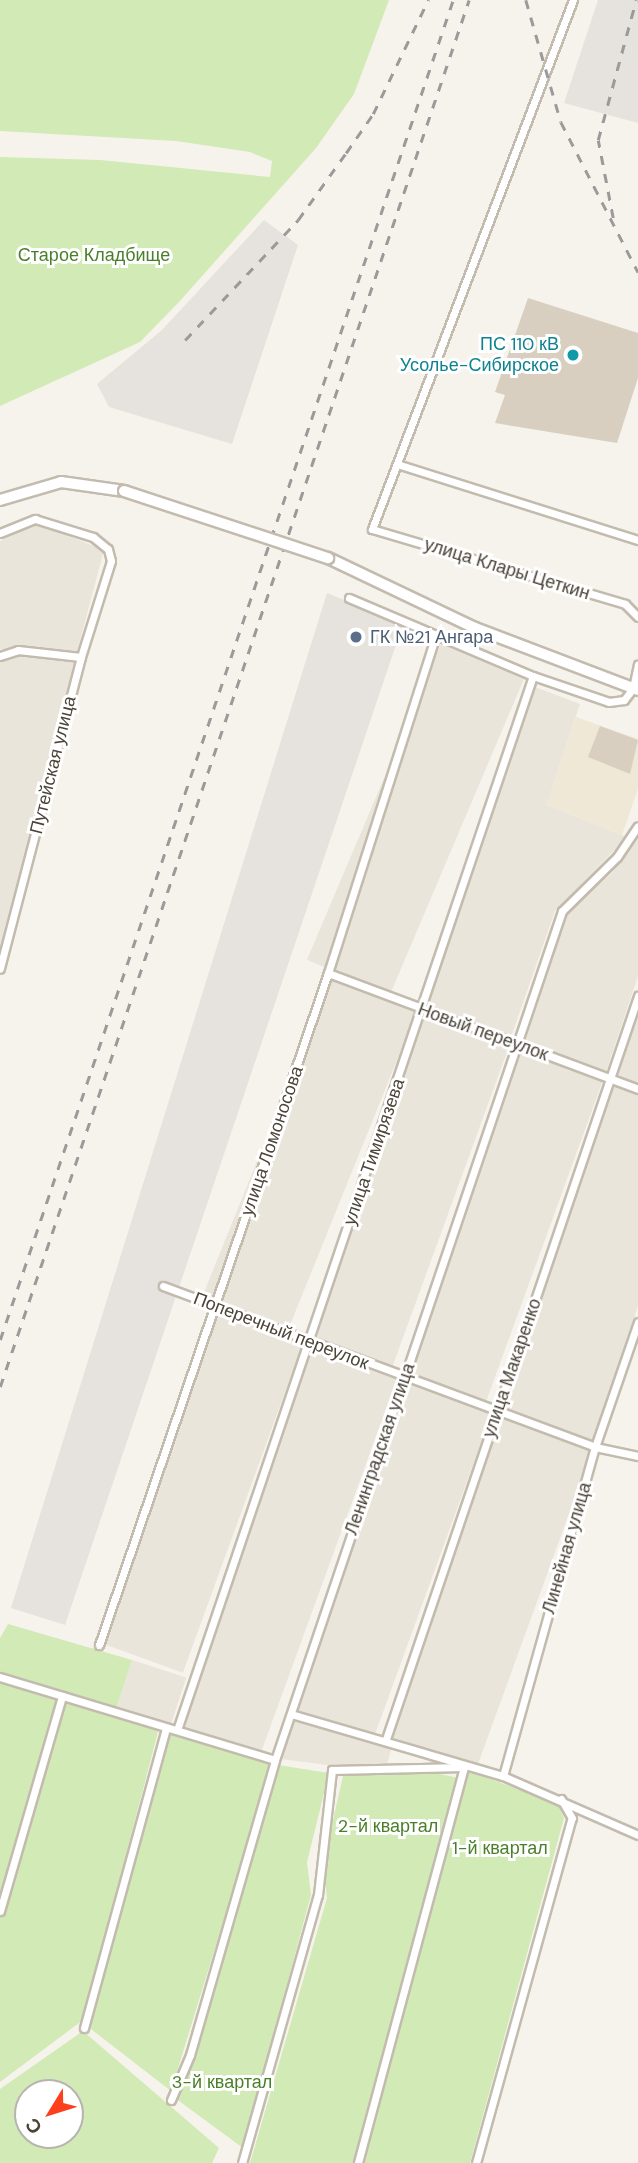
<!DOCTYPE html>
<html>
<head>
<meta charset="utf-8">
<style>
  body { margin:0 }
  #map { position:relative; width:638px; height:2163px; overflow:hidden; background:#f6f3ec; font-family:"DM Sans",sans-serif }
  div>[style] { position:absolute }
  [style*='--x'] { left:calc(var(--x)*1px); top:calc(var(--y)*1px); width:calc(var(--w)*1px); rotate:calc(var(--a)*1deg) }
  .residential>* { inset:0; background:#eae5da; transform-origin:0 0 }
  .industrial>* { inset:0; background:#e6e2dd }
  .education>* { inset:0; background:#efe8d6 }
  .green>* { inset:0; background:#d2eab5 }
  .building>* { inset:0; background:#d8cfc1 }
  .roads { filter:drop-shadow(2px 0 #c2bbae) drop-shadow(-2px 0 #c2bbae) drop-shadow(0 2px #c2bbae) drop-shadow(0 -2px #c2bbae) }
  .minor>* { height:7px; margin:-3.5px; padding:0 3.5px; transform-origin:3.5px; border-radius:3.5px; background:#fff }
  .tertiary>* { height:10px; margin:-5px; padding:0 5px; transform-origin:5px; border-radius:5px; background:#fff }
  .rail>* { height:2.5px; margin-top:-1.25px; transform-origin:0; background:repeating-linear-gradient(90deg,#9a9a9a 0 9px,transparent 0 18px) }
  .bridges { filter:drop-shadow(2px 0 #c2bbae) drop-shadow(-2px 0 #c2bbae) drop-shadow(0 2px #c2bbae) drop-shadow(0 -2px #c2bbae) }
  .tertiary-bridge>* { height:10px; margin:-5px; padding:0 5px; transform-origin:5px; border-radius:5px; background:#fff }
  .dots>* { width:19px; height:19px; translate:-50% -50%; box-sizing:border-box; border:4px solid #fff; border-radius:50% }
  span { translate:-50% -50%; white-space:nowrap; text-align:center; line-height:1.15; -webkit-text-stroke:6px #fff; paint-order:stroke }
  .park-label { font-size:18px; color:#4a7f2a }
  .culture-label { font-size:18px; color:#0d838f }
  .right { translate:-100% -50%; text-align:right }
  .street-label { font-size:18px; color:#4b4439 }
  .service-label { font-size:18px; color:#4e5e75 }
  .left { translate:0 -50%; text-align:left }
  .north { position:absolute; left:14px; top:2079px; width:70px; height:70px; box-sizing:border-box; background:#fff; border:2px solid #b7b4b0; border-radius:50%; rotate:232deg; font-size:19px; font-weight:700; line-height:28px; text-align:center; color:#4b4439 }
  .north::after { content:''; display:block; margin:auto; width:24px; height:32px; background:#fc3f1d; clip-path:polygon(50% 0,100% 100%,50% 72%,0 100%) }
</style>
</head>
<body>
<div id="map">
  <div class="residential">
    <i style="clip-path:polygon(35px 523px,104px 550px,77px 652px,0 649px,0 541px)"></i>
    <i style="left:441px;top:644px;width:90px;height:343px;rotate:23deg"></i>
    <i style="clip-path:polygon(21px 655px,75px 660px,0 951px,0 660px)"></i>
    <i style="clip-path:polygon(535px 687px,580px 704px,547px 805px,627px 837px,555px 911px,511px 1037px,427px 1007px)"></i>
    <i style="clip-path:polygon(638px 839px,638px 976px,606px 1072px,522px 1041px,567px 912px,612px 873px)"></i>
    <i style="left:331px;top:978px;width:92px;height:344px;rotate:22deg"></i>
    <i style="left:425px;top:1014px;width:90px;height:343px;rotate:20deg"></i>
    <i style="clip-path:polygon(638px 1016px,638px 1084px,617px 1076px)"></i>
    <i style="left:520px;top:1051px;width:88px;height:342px;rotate:20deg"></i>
    <i style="clip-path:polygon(613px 1084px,638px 1094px,638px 1306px,592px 1441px,504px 1409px)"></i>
    <i style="left:218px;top:1313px;width:90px;height:350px;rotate:20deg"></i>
    <i style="left:312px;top:1349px;width:90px;height:400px;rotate:20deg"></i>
    <i style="left:407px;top:1383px;width:90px;height:346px;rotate:20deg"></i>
    <i style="left:500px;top:1417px;width:98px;height:338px;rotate:20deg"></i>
    <i style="left:132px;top:1660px;width:57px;height:52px;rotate:18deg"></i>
    <i style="clip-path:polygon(294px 1718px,392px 1747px,387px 1764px,335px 1766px,281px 1759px)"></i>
  </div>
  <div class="industrial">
    <i style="clip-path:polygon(598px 0,638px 0,638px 123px,564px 103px)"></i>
    <i style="clip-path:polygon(264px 220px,298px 245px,232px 444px,109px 407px,97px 384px,162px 330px)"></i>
    <i style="clip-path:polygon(327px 593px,403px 624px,65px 1625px,11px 1608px)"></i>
  </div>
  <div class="education">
    <i style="clip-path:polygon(576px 717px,638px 739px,638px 789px,622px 835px,547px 805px)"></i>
  </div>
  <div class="green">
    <i style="clip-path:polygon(0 0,389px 0,354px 94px,316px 148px,179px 302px,140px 342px,0 406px,0 157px,100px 160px,270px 177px,272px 161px,250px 152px,176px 141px,0 131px)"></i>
    <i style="clip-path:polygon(8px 1624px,132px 1660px,116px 1709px,0 1674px,0 1638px)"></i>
    <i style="clip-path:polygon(0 1681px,59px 1698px,0 1897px)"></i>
    <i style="clip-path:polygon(63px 1701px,159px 1728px,83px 2020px,0 2082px,0 1916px)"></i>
    <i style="clip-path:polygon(168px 1732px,272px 1763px,171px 2091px,87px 2026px)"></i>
    <i style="clip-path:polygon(278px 1765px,329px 1773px,307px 1862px,311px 1895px,243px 2148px,175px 2098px,193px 2055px)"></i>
    <i style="clip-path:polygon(409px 1767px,458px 1778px,354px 2163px,250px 2163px,327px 1898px,323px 1863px,344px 1772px)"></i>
    <i style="clip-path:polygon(466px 1770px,558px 1804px,564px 1818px,470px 2163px,360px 2163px)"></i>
    <i style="clip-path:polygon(evenodd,83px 2031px,219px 2148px,212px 2163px,0 2163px,0 2089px,83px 2031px,28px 2093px,70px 2093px,70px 2135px,28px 2135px,28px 2093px)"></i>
  </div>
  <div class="building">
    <i style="clip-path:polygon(528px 298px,638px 333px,638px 378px,617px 443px,495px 423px,505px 395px,495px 392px)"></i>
    <i style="clip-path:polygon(600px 726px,638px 740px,630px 774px,588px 757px)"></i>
  </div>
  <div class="roads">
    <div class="minor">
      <i style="--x:573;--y:0;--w:566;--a:110.8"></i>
      <i style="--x:372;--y:529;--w:264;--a:16.5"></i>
      <i style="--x:625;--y:604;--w:18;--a:45"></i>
      <i style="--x:397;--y:464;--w:253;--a:17.5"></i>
      <i style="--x:0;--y:533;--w:38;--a:-22"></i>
      <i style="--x:35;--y:519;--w:61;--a:17.2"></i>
      <i style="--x:93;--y:537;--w:19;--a:39"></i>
      <i style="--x:108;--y:549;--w:12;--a:76"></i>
      <i style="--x:111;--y:561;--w:101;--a:107.4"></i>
      <i style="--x:81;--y:657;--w:322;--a:104.6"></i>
      <i style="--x:349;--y:598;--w:200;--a:23"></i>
      <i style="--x:0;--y:656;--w:19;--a:-18"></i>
      <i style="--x:18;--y:650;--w:63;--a:6.3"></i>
      <i style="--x:328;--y:973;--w:331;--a:20.5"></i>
      <i style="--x:163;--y:1286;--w:461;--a:20.4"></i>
      <i style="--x:595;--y:1447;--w:44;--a:11.8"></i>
      <i style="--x:99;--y:1645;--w:710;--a:-71.18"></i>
      <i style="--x:328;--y:973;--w:355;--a:-72.3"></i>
      <i style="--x:0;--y:1677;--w:287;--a:16.8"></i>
      <i style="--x:291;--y:1714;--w:221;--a:16.3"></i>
      <i style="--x:503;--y:1776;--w:147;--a:23.6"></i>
      <i style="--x:177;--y:1730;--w:1112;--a:-71.34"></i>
      <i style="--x:533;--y:676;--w:80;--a:18.9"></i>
      <i style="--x:609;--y:702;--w:15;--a:-8"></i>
      <i style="--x:624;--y:700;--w:15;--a:-53"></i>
      <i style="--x:633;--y:688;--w:24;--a:-78"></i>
      <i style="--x:386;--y:1739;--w:785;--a:-71.26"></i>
      <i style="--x:503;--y:1776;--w:342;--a:-74.4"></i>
      <i style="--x:595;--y:1447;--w:132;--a:-71"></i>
      <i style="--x:0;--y:1911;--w:224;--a:-73.9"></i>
      <i style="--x:84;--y:2028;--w:311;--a:-74.7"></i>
      <i style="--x:171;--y:2100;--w:49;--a:-67.1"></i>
      <i style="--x:190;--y:2055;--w:307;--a:-73.9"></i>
      <i style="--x:275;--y:1760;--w:896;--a:-71.32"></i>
      <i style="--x:562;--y:911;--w:77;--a:-44.5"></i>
      <i style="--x:617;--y:857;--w:37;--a:-56"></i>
      <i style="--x:242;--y:2163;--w:279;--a:-74.2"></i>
      <i style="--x:318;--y:1895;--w:126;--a:-83.6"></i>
      <i style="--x:332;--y:1770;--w:132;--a:-1.3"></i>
      <i style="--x:464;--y:1767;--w:410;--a:105"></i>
      <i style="--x:476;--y:2163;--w:358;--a:-74.5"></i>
      <i style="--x:572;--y:1818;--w:22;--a:-120"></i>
    </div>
    <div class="tertiary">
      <i style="--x:0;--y:500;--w:64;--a:-16.4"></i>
      <i style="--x:61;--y:482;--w:64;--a:8.1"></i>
      <i style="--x:328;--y:558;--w:163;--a:25.5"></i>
      <i style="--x:475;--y:628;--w:174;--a:20.8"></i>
    </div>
  </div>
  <div class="rail">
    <i style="--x:526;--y:0;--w:127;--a:74"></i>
    <i style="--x:561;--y:122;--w:169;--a:62.8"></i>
    <i style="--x:613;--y:218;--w:79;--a:-100.9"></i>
    <i style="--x:598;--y:140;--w:145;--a:-74.8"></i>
    <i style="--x:185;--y:340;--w:165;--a:-46.7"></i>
    <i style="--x:298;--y:220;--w:82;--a:-54.4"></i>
    <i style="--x:346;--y:153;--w:47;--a:-55.3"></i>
    <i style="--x:373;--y:114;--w:127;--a:-64.2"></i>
    <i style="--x:0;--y:1340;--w:1414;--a:-71.32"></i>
    <i style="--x:0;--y:1387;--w:1464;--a:-71.32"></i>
  </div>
  <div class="bridges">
    <div class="tertiary-bridge">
      <i style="--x:124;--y:491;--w:215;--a:18.2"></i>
    </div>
  </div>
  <div class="dots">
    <i style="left:573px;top:355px;background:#0f9aa8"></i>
    <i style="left:356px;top:637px;background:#5c6f8a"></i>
  </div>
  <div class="park-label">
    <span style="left:94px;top:255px">Старое Кладбище</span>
    <span style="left:388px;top:1826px">2-й квартал</span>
    <span style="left:500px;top:1848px">1-й квартал</span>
    <span style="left:222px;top:2082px">3-й квартал</span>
  </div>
  <div class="culture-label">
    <span class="right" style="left:559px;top:355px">ПС 110 кВ<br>Усолье-Сибирское</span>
  </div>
  <div class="street-label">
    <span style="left:507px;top:569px;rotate:17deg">улица Клары Цеткин</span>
    <span style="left:53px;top:765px;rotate:-76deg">Путейская улица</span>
    <span style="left:483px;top:1032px;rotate:20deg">Новый переулок</span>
    <span style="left:272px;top:1141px;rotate:-71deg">улица Ломоносова</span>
    <span style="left:374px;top:1152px;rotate:-71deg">улица Тимирязева</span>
    <span style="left:281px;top:1331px;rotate:21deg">Поперечный переулок</span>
    <span style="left:512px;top:1368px;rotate:-71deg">улица Макаренко</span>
    <span style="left:380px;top:1449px;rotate:-71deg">Ленинградская улица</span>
    <span style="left:567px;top:1548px;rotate:-74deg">Линейная улица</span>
  </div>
  <div class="service-label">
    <span class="left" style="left:370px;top:637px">ГК №21 Ангара</span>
  </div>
  <div class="north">С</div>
</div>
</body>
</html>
